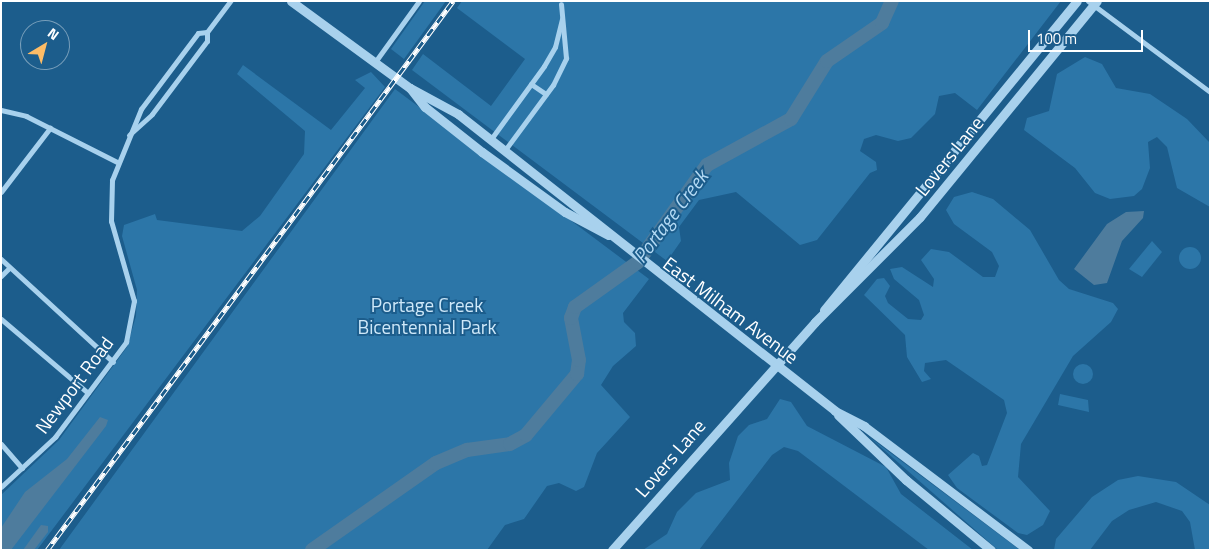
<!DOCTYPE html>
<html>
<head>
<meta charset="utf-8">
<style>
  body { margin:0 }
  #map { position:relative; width:1211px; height:551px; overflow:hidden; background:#1c5d8c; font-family:"Titillium Web",sans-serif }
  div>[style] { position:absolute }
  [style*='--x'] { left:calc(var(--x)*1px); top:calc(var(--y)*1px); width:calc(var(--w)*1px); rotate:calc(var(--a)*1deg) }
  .green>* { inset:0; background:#2c76a8 }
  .round { border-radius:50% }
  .water>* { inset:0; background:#4e7c9d }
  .river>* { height:14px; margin:-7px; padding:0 7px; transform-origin:7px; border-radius:7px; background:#4e7c9d }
  .minor>* { height:5px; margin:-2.5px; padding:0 2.5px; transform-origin:2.5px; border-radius:2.5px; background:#a8d1ed }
  .tertiary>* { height:9px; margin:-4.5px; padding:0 4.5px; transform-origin:4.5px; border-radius:4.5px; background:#a8d1ed }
  .rail>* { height:4.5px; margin-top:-2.25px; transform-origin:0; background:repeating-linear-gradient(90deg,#1c5d8c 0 8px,#fff 0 16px); box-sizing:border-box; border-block:1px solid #fff }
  span { translate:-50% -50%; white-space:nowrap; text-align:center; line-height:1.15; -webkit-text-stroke:4px #1c5d8c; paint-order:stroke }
  .street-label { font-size:19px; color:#fff }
  .park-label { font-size:19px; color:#cee8f9 }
  .water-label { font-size:20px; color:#b4daf4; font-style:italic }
  .frame { position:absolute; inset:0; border:2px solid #fff; pointer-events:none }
  .north { position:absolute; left:20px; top:20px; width:50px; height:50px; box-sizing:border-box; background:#1c5d8c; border:1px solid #779eba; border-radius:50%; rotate:37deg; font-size:14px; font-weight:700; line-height:20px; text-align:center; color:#fff }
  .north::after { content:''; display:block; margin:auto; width:18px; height:22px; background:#fdbc66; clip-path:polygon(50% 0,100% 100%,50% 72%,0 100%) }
  .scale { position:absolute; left:1028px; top:30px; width:115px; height:22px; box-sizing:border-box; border:2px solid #fff; border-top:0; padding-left:6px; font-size:15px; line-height:18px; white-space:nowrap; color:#fff; -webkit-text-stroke:4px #1c5d8c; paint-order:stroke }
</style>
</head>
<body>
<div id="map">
  <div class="green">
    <i style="clip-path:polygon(425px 1px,446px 1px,404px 59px,391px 49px)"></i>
    <i style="clip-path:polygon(462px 1px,1061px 1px,977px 110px,955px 93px,939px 96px,935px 114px,911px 138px,898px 141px,876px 135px,864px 139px,860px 151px,876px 162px,877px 170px,870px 173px,817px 240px,800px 245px,736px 192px,699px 200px,679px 227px,681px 241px,667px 261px,412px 70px,423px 54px,491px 106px,525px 59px,457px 8px)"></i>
    <i style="clip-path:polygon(1085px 57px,1102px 64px,1116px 88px,1150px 94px,1187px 119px,1210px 143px,1210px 207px,1177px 188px,1167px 147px,1157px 137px,1148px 142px,1150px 168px,1142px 189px,1134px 196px,1110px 199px,1095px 193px,1075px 168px,1024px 130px,1027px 118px,1049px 111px,1057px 74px)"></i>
    <i style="clip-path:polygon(243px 65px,331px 130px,365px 88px,355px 80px,371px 72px,385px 87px,37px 550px,1px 550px,1px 495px,59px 440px,127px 347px,136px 316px,137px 290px,122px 236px,124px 225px,155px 214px,157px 220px,242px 231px,260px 216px,304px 154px,305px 131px,237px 74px)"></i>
    <i style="clip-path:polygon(395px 89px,649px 279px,623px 313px,624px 322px,635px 333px,636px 346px,613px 366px,601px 385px,630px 417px,597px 453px,584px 487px,576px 491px,559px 483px,547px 486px,524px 519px,505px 525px,487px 550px,59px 550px)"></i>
    <i style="clip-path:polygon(972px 192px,993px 199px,1030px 230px,1059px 280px,1069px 289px,1113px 303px,1118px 309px,1111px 322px,1073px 356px,1021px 444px,1018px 477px,1050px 511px,1043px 525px,1027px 535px,1018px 533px,957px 488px,948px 475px,973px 453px,979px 456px,982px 466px,987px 465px,1007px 413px,1004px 400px,946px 360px,925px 363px,924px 371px,931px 379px,922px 382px,907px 357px,905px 335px,864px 295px,877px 279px,884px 278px,890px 286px,885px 296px,888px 303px,908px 319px,921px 320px,924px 315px,919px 300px,894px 279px,890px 269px,902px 267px,933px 287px,934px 279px,921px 260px,931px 249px,949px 252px,983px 277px,995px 277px,999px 266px,992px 252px,954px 224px,946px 210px,954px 197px)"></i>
    <i style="clip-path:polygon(1152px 241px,1162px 252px,1142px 277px,1129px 269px)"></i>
    <i class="round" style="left:1179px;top:247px;width:22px;height:22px"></i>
    <i class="round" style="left:1073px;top:364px;width:20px;height:20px"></i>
    <i style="clip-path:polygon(1060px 394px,1088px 400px,1089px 412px,1058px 405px)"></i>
    <i style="clip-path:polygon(780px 399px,791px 402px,807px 426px,886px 467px,901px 494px,973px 550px,929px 550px,798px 451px,784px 447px,772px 455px,699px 550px,643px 550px,667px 534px,677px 512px,696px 493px,730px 480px,729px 463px,738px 436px,749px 425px,767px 419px)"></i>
    <i style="clip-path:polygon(868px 436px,1020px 550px,998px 550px)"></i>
    <i style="clip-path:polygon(1138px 476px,1176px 482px,1210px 505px,1210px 550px,1195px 550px,1190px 522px,1182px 511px,1156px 502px,1129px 510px,1112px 521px,1090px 550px,1054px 550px,1056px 539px,1092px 497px,1118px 480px)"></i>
  </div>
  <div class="water">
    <i style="clip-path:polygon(1144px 211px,1143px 218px,1122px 241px,1107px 283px,1094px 285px,1074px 269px,1107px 224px,1126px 212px)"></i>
    <i style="clip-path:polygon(100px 417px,108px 420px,106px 426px,11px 550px,1px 550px,1px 528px,25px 492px,67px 459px)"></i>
    <i style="clip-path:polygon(41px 525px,48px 526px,48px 532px,34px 550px,23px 550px)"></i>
  </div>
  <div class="river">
    <i style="--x:312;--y:550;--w:151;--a:-35.1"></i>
    <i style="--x:436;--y:463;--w:34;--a:-23"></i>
    <i style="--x:467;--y:450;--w:43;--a:-7.9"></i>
    <i style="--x:510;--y:444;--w:18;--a:-29"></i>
    <i style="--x:526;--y:435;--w:80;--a:-50.1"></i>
    <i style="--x:577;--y:374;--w:14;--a:-82"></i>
    <i style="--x:579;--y:360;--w:43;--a:-100.8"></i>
    <i style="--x:571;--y:318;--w:12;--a:-70"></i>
    <i style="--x:575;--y:307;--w:77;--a:-35.5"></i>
    <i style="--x:638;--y:262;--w:119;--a:-54.6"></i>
    <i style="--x:707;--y:165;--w:96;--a:-28.7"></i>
    <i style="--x:791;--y:119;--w:68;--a:-58.2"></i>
    <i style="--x:827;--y:61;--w:67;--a:-34.6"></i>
    <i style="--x:882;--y:23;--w:24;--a:-66"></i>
  </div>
  <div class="minor">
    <i style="--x:1088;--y:1;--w:152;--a:36.7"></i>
    <i style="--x:375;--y:62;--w:75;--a:-54.2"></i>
    <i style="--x:531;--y:84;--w:18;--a:34"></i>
    <i style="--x:1;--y:110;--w:26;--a:13"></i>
    <i style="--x:26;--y:116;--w:102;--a:26.8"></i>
    <i style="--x:129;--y:135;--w:31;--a:-42"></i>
    <i style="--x:152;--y:114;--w:91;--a:-53"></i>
    <i style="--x:207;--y:41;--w:9;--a:-90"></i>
    <i style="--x:207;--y:32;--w:39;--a:-53"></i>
    <i style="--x:491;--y:139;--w:90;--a:-54"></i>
    <i style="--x:544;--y:66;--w:22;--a:-60"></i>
    <i style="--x:555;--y:47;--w:29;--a:-76"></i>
    <i style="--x:505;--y:150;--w:81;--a:-53.6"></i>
    <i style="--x:553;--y:85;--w:30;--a:-64"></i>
    <i style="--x:566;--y:58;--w:54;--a:-95.3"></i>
    <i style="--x:1;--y:192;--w:81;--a:-52.6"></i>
    <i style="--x:1;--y:259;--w:152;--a:42.6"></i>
    <i style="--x:1;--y:276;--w:10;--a:-45"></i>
    <i style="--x:1;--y:319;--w:114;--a:40.4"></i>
    <i style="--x:1;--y:444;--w:32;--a:49"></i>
    <i style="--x:1;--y:487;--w:74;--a:-42.8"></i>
    <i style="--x:55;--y:437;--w:119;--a:-53.2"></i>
    <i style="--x:126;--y:342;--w:42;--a:-79"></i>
    <i style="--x:134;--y:301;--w:83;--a:-106"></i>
    <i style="--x:111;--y:221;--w:41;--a:-88.6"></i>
    <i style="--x:112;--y:180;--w:77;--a:-67.8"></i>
    <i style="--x:141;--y:109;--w:95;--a:-53.1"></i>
    <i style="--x:198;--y:33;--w:9;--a:-6"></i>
  </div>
  <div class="tertiary">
    <i style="--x:291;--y:1;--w:147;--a:36.2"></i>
    <i style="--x:410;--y:88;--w:24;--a:52"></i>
    <i style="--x:425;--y:107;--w:73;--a:38.3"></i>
    <i style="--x:482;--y:152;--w:102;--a:35.9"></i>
    <i style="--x:565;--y:212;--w:49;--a:28.1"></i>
    <i style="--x:410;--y:88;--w:55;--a:28.4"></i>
    <i style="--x:458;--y:114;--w:480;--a:38.2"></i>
    <i style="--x:835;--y:411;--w:33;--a:27"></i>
    <i style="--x:864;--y:426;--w:206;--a:37.1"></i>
    <i style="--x:824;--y:310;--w:399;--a:-50.7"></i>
    <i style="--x:838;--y:415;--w:94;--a:43.7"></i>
    <i style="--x:906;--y:480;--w:110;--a:39.5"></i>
    <i style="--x:612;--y:550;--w:305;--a:-48.3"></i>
    <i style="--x:815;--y:322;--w:148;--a:-45"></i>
    <i style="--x:920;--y:217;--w:279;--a:-50.7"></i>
  </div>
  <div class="rail">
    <i style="--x:47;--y:550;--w:683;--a:-53.52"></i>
  </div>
  <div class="street-label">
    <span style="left:949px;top:156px;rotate:-51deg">Lovers Lane</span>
    <span style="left:731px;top:310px;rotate:37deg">East Milham Avenue</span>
    <span style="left:74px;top:385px;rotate:-53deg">Newport Road</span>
    <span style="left:670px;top:458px;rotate:-49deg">Lovers Lane</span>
  </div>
  <div class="park-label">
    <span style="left:427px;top:316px">Portage Creek<br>Bicentennial Park</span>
  </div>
  <div class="water-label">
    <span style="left:670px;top:216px;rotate:-53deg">Portage Creek</span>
  </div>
  <div class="frame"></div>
  <div class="north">N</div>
  <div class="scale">100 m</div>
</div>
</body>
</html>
